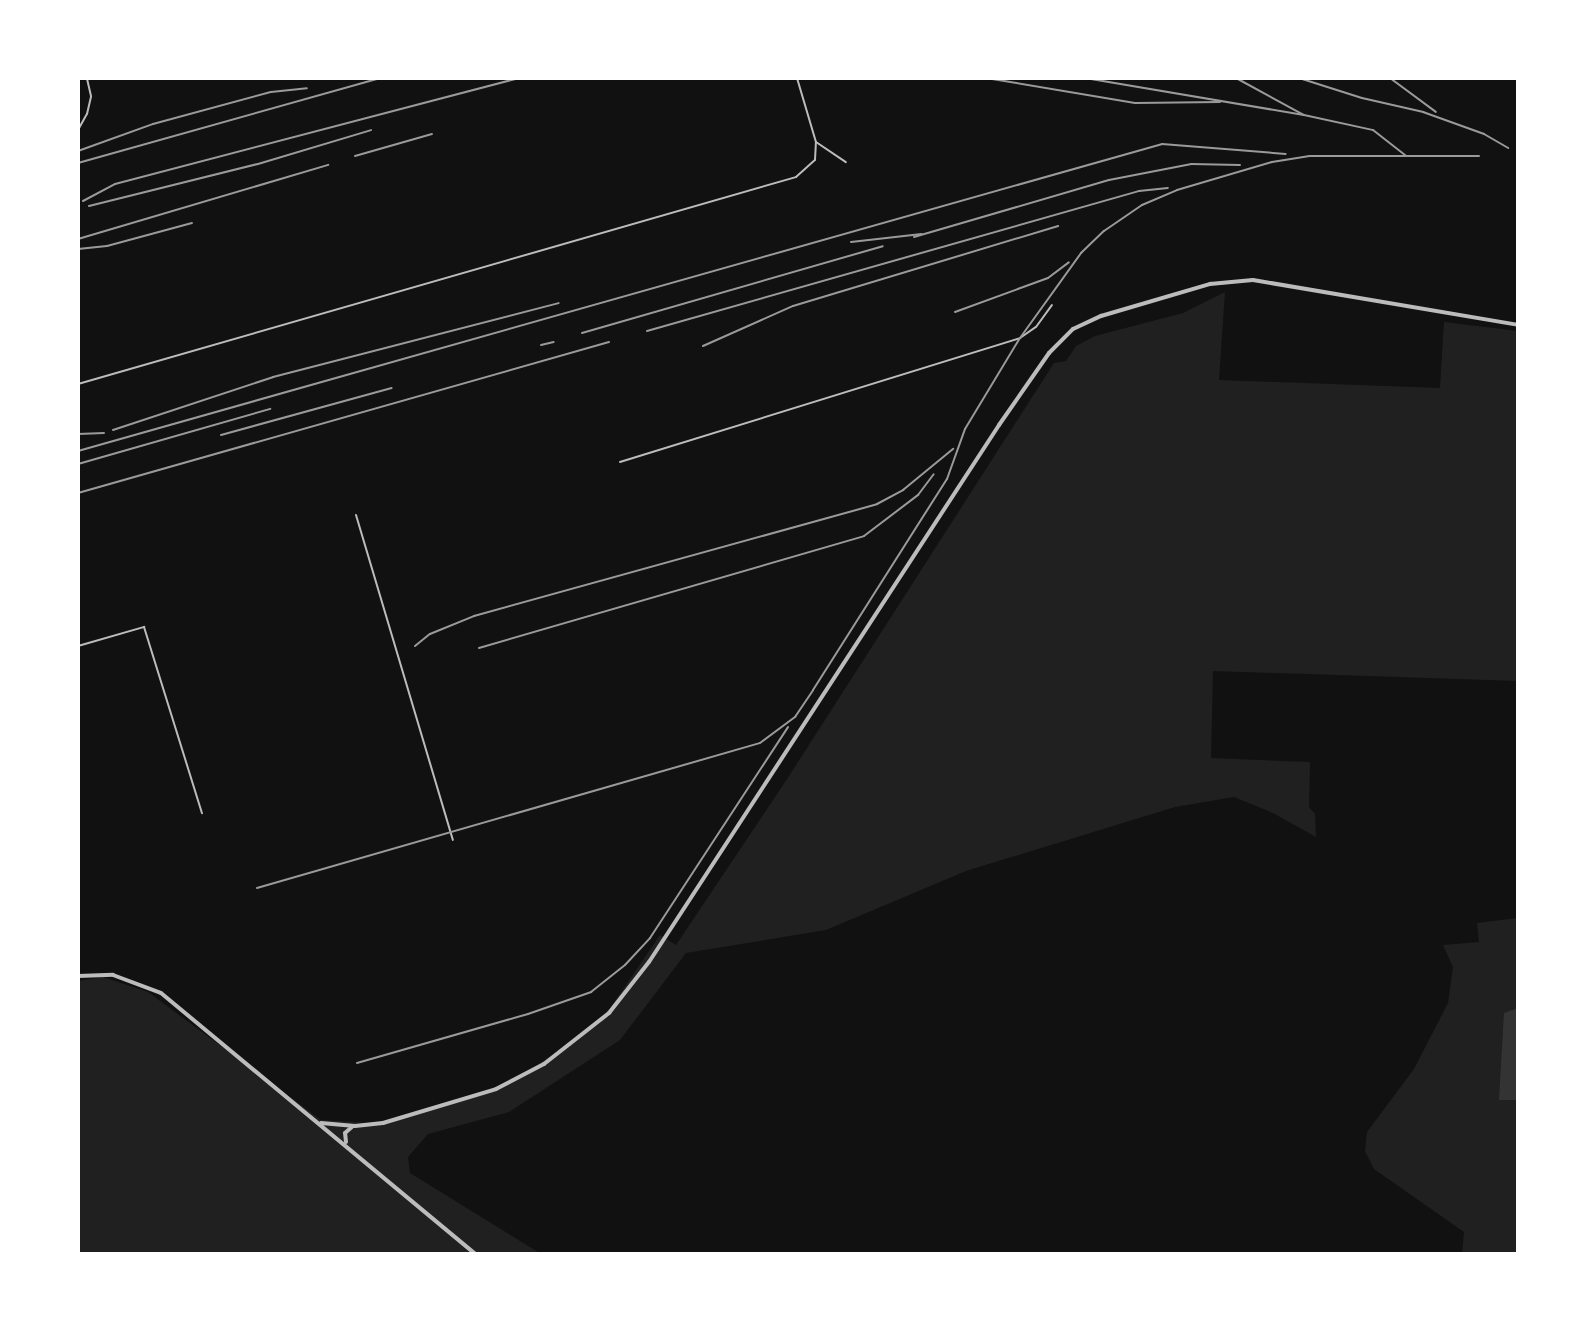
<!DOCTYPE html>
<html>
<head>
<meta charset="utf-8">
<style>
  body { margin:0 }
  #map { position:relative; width:1596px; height:1332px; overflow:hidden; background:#111; font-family:Roboto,sans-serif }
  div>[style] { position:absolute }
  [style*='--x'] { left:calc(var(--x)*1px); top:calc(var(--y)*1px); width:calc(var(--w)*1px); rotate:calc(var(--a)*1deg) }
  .green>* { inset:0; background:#202020 }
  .water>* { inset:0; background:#333 }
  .service>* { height:2px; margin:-1px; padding:0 1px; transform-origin:1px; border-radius:1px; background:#bcbcbc }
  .minor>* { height:4px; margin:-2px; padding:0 2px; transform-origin:2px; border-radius:2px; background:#bcbcbc }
  .rail>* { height:2px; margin:-1px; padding:0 1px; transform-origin:1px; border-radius:1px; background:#9a9a9a }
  span { translate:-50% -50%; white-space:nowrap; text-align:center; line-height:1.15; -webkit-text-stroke:6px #fff; paint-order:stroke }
  .frame { position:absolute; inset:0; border:80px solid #fff; pointer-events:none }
</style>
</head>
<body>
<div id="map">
  <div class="green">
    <i style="clip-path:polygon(1225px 292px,1219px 380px,1440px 388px,1444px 322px,1518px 331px,1518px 681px,1213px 671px,1211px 758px,1310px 762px,1309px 807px,1315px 814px,1316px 837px,1273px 813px,1234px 797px,1175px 807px,966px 871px,826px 930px,686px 953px,620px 1040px,509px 1112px,428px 1134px,408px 1157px,410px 1173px,541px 1254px,78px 1254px,78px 981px,103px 977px,148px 992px,321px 1120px,387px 1124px,507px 1085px,600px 1023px,660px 935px,676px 945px,789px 776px,1054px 363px,1066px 361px,1076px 346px,1095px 336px,1183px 313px)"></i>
    <i style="clip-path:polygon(1518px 918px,1518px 1254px,1462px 1254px,1464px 1232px,1374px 1169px,1365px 1151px,1367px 1132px,1414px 1069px,1448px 1003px,1453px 967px,1443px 945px,1479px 942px,1477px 923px)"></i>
  </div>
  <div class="water">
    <i style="clip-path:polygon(1518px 1008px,1518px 1100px,1499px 1100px,1504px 1013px)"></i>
  </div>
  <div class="service">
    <i style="--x:797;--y:78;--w:67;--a:73.5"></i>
    <i style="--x:816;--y:142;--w:36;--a:34"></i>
    <i style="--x:78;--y:130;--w:18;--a:-61"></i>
    <i style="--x:87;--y:114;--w:18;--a:-77"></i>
    <i style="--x:91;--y:96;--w:18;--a:-103"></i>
    <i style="--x:78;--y:384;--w:747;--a:-16.08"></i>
    <i style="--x:796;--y:177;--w:25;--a:-42"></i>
    <i style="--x:815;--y:160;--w:18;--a:-87"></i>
    <i style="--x:620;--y:462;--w:419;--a:-17.2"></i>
    <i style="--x:1020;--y:338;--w:19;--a:-35"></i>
    <i style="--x:1036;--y:327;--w:27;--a:-54"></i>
    <i style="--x:356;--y:515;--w:339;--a:73.4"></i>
    <i style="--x:78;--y:646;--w:69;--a:-16.1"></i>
    <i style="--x:144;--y:627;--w:195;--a:72.7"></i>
  </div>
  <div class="minor">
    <i style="--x:78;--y:976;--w:35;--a:-2"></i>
    <i style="--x:113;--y:975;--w:51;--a:20.6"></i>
    <i style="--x:161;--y:993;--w:408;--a:39.7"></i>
    <i style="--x:321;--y:1123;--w:34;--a:5"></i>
    <i style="--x:355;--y:1126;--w:28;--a:-6"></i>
    <i style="--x:383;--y:1123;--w:118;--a:-16.7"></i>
    <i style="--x:496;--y:1089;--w:54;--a:-27.5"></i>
    <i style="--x:544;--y:1064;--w:83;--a:-38.1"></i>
    <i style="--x:609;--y:1013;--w:65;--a:-51.9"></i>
    <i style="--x:649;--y:962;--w:641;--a:-56.9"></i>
    <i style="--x:999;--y:425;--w:88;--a:-55.2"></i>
    <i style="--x:1049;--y:353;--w:34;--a:-45"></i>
    <i style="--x:1073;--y:329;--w:31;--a:-25"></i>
    <i style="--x:1101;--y:316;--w:114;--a:-16.4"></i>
    <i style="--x:1210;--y:284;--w:43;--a:-5.3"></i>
    <i style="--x:1253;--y:280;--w:269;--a:9.6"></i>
    <i style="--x:346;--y:1142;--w:9;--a:-96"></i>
    <i style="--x:345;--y:1133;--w:9;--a:-41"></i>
  </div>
  <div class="rail">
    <i style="--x:986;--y:78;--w:151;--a:9.5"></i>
    <i style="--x:1135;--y:103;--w:85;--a:-0.7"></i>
    <i style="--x:1085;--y:78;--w:222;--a:9.6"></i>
    <i style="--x:1236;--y:78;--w:77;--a:28.6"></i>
    <i style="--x:1304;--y:115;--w:71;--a:12.3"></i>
    <i style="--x:1373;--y:130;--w:41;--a:38"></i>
    <i style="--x:1299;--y:78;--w:66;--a:17.6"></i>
    <i style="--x:1362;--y:98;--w:63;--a:12.9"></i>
    <i style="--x:1423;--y:112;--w:65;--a:19.8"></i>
    <i style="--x:1484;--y:134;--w:28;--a:30"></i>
    <i style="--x:1390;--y:78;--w:57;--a:36.5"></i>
    <i style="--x:78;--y:151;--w:80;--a:-19.8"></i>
    <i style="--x:153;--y:124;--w:122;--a:-15.2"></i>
    <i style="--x:271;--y:92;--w:36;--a:-6"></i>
    <i style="--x:355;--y:156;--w:80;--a:-15.9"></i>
    <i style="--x:78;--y:163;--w:315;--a:-15.7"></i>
    <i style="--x:83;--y:201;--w:36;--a:-28"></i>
    <i style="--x:115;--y:184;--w:419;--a:-14.7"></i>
    <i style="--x:89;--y:206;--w:174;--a:-14"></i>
    <i style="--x:258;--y:164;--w:118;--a:-16.7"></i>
    <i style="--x:914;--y:237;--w:203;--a:-16.3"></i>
    <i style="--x:1109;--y:180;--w:84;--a:-11"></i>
    <i style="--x:1191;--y:164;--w:49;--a:1.2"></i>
    <i style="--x:78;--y:239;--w:261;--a:-16.5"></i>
    <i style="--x:851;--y:242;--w:71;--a:-6.4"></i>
    <i style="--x:78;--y:249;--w:29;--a:-6"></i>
    <i style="--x:107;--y:246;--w:88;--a:-15.1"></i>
    <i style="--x:955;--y:312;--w:99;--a:-20.1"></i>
    <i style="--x:1048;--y:278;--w:26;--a:-37"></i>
    <i style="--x:647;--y:331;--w:512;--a:-15.88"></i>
    <i style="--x:1139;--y:191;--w:29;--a:-6"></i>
    <i style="--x:582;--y:333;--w:313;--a:-16.1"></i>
    <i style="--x:541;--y:345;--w:13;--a:-13"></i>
    <i style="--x:703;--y:346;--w:98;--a:-24"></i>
    <i style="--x:793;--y:306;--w:277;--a:-16.8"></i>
    <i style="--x:113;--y:430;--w:169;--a:-18.3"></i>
    <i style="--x:273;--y:377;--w:295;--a:-14.5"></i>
    <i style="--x:78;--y:434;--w:26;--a:-2"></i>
    <i style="--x:221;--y:435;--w:177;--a:-15.4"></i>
    <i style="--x:78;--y:451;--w:1127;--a:-15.81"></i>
    <i style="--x:1162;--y:144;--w:124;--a:4.6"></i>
    <i style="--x:78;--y:464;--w:200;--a:-16"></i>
    <i style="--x:78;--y:493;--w:552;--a:-15.87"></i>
    <i style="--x:415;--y:646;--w:19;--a:-39"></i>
    <i style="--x:430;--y:634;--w:48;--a:-22.2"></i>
    <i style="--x:474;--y:616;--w:418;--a:-15.5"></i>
    <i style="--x:877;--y:504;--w:30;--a:-28"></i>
    <i style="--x:903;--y:490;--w:65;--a:-39.4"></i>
    <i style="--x:479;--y:648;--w:401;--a:-16.2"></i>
    <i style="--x:864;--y:536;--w:68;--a:-37.2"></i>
    <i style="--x:918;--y:495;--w:26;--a:-53"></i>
    <i style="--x:257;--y:888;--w:523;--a:-16.08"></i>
    <i style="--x:760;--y:743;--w:44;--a:-36.6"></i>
    <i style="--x:795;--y:717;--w:32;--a:-56"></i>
    <i style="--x:813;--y:690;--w:250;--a:-57.6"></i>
    <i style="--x:947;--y:479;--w:53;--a:-70.2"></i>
    <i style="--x:965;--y:429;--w:106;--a:-58.9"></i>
    <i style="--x:1020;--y:338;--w:105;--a:-54.3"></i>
    <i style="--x:1081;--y:253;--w:32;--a:-44"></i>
    <i style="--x:1104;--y:231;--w:46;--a:-34.4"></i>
    <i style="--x:1142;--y:205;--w:38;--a:-23"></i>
    <i style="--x:1177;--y:190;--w:99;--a:-16.4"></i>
    <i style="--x:1272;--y:162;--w:38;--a:-9"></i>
    <i style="--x:1310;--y:156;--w:169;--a:0"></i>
    <i style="--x:357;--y:1063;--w:178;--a:-16"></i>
    <i style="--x:528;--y:1014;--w:67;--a:-19.2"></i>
    <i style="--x:591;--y:992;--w:43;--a:-38.5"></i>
    <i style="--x:625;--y:965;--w:37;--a:-47"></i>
    <i style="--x:650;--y:938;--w:252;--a:-56.8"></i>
  </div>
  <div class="frame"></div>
</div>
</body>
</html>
